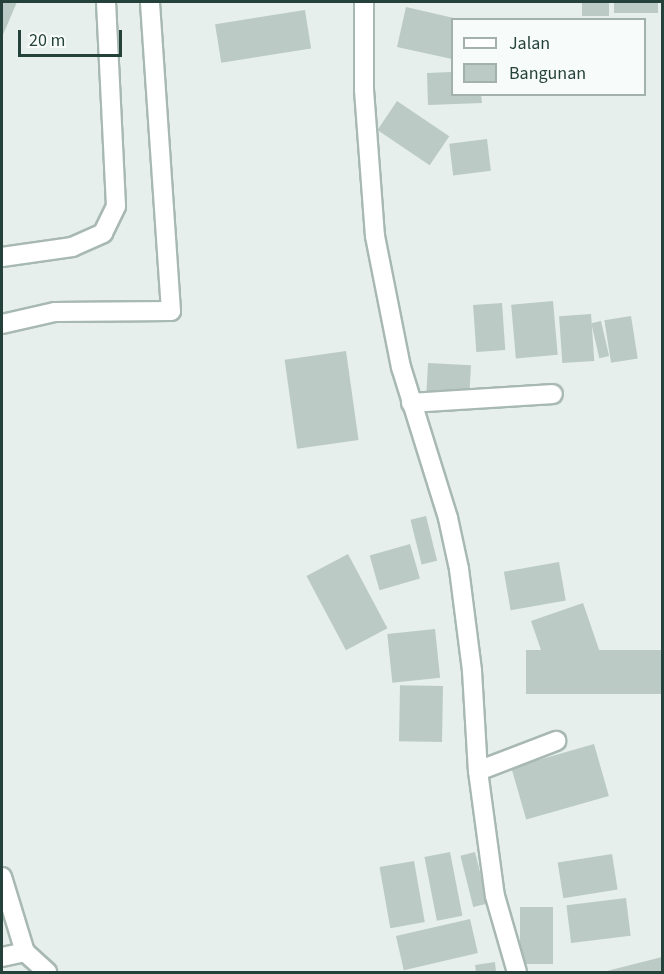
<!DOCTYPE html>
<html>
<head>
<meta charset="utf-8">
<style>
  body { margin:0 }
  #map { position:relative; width:664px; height:974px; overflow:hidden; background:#e6efeb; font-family:"Source Sans 3",sans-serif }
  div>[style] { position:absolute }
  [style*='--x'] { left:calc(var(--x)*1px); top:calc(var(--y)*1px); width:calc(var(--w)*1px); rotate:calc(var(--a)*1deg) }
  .building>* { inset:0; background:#bbcac4; transform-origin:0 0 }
  .roads { filter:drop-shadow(2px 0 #a8b8b2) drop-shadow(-2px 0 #a8b8b2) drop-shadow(0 2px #a8b8b2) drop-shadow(0 -2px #a8b8b2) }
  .service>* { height:18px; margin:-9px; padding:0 9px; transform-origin:9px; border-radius:9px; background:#fff }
  .minor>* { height:18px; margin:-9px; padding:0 9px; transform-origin:9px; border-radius:9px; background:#fff }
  span { translate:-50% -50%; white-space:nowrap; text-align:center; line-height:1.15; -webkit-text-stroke:5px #f7fbf9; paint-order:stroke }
  .frame { position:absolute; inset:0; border:3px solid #24423a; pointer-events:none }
  .legend { position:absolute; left:451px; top:18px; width:195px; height:78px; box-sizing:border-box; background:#f7fbf9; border:2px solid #a3b1ad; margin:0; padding:8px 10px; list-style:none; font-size:18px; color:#24423a }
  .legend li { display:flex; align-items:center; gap:12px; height:30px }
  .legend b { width:30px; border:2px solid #a3b1ad }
  .scale { position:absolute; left:18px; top:30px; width:104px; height:27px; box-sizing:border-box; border:3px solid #24423a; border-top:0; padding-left:8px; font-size:18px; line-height:21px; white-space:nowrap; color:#24423a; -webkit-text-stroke:4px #f7fbf9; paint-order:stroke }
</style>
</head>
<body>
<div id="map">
  <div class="building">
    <i style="clip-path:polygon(2px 2px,17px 2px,2px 37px)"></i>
    <i style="left:582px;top:2px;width:27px;height:14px"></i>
    <i style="left:614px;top:2px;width:44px;height:11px"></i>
    <i style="clip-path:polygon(406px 7px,458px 19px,452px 20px,452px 59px,397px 47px)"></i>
    <i style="left:305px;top:10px;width:39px;height:91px;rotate:81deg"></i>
    <i style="clip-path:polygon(452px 72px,452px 94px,481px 94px,482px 103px,428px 105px,427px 73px)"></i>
    <i style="left:397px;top:101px;width:63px;height:35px;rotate:34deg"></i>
    <i style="left:487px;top:139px;width:32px;height:38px;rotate:83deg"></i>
    <i style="left:553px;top:301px;width:54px;height:42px;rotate:85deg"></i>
    <i style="left:502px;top:303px;width:47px;height:29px;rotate:86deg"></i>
    <i style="left:591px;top:314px;width:47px;height:32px;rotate:86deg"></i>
    <i style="left:631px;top:316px;width:43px;height:27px;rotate:81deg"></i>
    <i style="left:601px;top:321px;width:36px;height:10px;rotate:77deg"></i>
    <i style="left:346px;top:351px;width:90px;height:62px;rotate:82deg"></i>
    <i style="left:428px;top:363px;width:43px;height:28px;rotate:3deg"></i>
    <i style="left:426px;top:516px;width:46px;height:16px;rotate:76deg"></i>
    <i style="left:410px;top:544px;width:36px;height:42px;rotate:74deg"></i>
    <i style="left:348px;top:554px;width:84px;height:47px;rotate:62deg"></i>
    <i style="left:559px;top:562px;width:39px;height:56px;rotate:80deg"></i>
    <i style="left:583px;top:603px;width:50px;height:55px;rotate:71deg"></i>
    <i style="left:435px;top:629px;width:49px;height:48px;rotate:84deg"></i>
    <i style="left:662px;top:650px;width:44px;height:136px;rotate:90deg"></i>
    <i style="left:443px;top:686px;width:56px;height:43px;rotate:91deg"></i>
    <i style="left:594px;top:744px;width:54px;height:86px;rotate:74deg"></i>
    <i style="left:450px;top:852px;width:65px;height:26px;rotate:79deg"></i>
    <i style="left:475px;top:852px;width:53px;height:15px;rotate:76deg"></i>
    <i style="left:612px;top:854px;width:36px;height:55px;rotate:81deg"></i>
    <i style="left:414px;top:861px;width:62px;height:35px;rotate:80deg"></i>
    <i style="left:626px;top:898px;width:38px;height:60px;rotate:83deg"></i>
    <i style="left:520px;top:907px;width:33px;height:57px"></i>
    <i style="left:470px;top:919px;width:35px;height:76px;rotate:77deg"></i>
    <i style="clip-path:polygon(662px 957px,662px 972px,603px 972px)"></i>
    <i style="clip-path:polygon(495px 962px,496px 972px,476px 972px,475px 965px)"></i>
  </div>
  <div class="roads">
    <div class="service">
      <i style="--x:2;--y:257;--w:71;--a:-8.1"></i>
      <i style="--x:72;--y:247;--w:34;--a:-24"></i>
      <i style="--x:103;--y:233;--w:30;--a:-64"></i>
      <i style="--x:116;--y:206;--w:204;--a:-92.8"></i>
    </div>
    <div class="minor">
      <i style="--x:364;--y:2;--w:88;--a:90"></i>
      <i style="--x:364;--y:90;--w:146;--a:85.7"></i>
      <i style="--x:375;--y:236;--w:134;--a:78.8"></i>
      <i style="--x:401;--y:367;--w:158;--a:72.7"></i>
      <i style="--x:448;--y:518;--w:52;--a:77.8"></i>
      <i style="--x:459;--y:569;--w:103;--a:82.7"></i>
      <i style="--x:472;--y:671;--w:100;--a:86.6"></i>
      <i style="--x:478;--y:771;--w:126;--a:82.3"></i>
      <i style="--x:495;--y:896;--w:79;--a:73.9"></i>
      <i style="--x:2;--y:324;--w:54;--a:-12.8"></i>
      <i style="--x:55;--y:312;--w:116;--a:-0.5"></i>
      <i style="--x:171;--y:311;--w:310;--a:-93.9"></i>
      <i style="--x:411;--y:403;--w:142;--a:-3.6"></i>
      <i style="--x:478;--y:771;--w:84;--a:-21"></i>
      <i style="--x:2;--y:877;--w:78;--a:73"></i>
      <i style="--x:25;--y:952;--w:30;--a:42"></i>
      <i style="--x:2;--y:957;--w:24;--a:-12"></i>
    </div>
  </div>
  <div class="frame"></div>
  <ul class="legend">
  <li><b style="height:8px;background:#fff"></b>Jalan</li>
  <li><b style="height:16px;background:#bbcac4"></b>Bangunan</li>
  </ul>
  <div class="scale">20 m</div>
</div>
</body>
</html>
